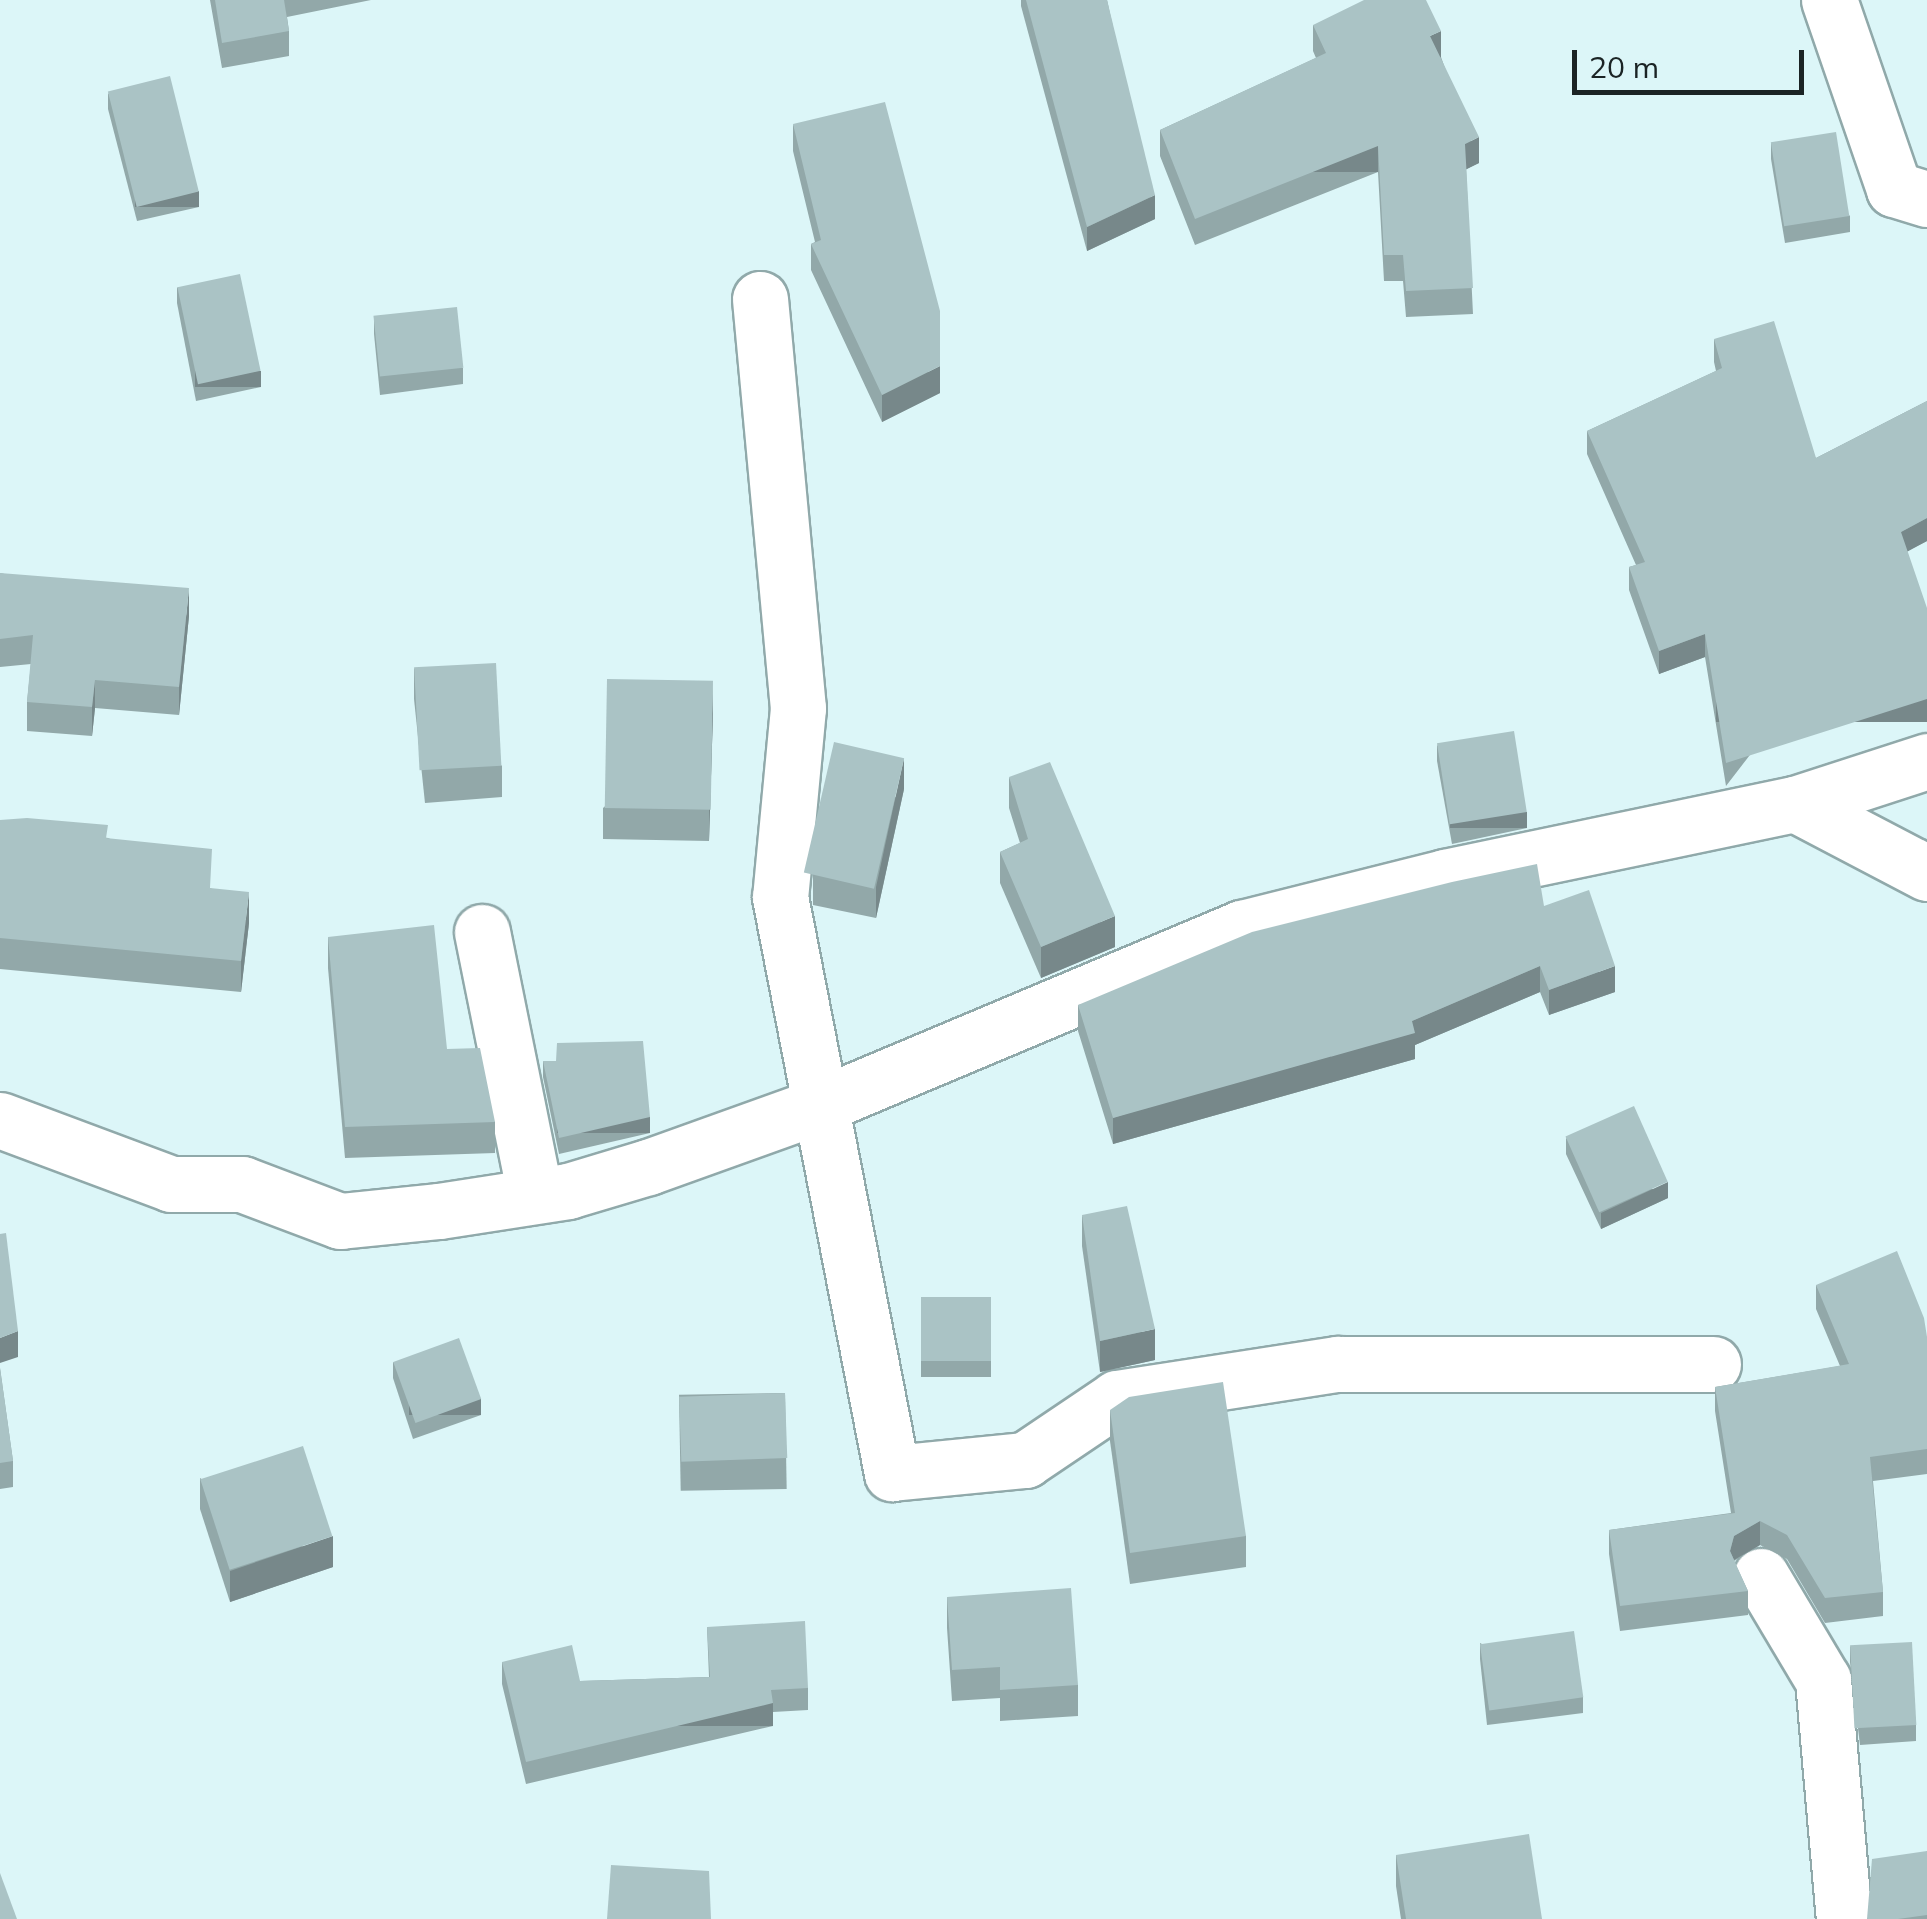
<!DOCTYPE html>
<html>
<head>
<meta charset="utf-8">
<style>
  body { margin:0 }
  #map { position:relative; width:1927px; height:1919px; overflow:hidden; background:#dcf6f8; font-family:Mulish,sans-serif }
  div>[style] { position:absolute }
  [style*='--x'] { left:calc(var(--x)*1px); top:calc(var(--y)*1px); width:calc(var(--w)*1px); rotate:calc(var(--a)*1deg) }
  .roads { filter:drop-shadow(2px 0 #90a9aa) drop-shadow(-2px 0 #90a9aa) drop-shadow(0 2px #90a9aa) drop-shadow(0 -2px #90a9aa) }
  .minor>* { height:55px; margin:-27.5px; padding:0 27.5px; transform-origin:27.5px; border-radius:27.5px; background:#fff }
  .wall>* { inset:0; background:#92a8a9; transform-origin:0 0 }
  .shaded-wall>* { inset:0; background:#77888a; transform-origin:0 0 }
  .building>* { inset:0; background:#aac3c5; transform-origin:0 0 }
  span { translate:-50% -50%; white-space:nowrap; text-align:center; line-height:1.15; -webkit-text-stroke:8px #dcf6f8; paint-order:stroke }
  .scale { position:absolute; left:1572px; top:50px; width:232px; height:45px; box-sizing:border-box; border:5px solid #1b2425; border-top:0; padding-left:12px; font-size:30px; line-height:35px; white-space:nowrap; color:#1b2425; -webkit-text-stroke:8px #dcf6f8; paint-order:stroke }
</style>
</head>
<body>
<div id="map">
  <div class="roads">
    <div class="minor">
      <i style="--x:1829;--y:0;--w:200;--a:71"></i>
      <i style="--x:1894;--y:189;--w:34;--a:17"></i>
      <i style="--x:760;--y:299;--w:411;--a:84.7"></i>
      <i style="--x:798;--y:708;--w:190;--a:95.4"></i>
      <i style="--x:780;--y:897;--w:587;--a:79"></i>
      <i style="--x:892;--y:1473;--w:134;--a:-5.6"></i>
      <i style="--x:1025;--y:1460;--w:111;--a:-34"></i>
      <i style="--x:1117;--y:1398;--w:223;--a:-8.8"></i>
      <i style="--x:1337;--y:1364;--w:376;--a:0"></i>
      <i style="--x:1795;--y:804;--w:139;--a:-18"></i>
      <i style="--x:482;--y:932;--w:268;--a:78.6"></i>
      <i style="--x:0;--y:1120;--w:183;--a:20.5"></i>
      <i style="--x:171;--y:1184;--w:71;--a:0"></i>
      <i style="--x:242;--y:1184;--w:105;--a:20.7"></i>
      <i style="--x:340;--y:1221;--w:100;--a:-5.8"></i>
      <i style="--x:439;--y:1211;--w:131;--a:-8.8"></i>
      <i style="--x:568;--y:1191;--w:84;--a:-16.7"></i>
      <i style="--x:648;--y:1167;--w:181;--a:-19.7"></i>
      <i style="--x:818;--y:1106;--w:460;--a:-22.8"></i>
      <i style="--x:1242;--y:928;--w:209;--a:-14.1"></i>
      <i style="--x:1445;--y:877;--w:358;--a:-11.8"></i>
      <i style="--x:1795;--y:804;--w:149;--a:27.6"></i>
      <i style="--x:1761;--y:1576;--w:121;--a:59.2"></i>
      <i style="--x:1823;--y:1680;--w:240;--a:85"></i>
    </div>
  </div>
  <div class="wall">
    <i style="clip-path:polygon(210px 0,371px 0,287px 17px,289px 31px,289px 56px,222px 68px)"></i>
    <i style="clip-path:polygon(1021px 0,1107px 0,1155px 219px,1087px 251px,1021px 6px)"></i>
    <i style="clip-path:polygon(1313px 25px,1441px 57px,1479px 163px,1466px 169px,1473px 314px,1406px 317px,1403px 281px,1384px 281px,1378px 172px,1195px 245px,1160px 156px,1160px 130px,1316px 58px,1313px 51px)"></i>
    <i style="clip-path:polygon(108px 93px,199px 207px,137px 221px,108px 109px)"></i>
    <i style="clip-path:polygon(793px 124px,940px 393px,882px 422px,811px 270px,811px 244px,815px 242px,793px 151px)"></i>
    <i style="clip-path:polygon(1771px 143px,1850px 216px,1850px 232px,1785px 243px,1771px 159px)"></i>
    <i style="clip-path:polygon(177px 287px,261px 387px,196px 401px,177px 303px)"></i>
    <i style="clip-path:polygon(374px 318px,463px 368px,463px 384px,380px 395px,374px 334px)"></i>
    <i style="clip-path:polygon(1714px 339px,1816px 458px,1927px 401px,1927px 541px,1907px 551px,1726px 786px,1705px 657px,1659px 674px,1629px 590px,1629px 567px,1636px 565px,1587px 454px,1587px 431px,1716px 371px,1714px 362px)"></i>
    <i style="clip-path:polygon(0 573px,189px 616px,179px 715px,95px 708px,92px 736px,27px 731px,27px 702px,31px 664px,0 667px)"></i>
    <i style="clip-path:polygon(414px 668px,502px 766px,502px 797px,425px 803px,414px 699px)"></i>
    <i style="clip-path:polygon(713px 712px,709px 841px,603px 839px,603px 808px)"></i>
    <i style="clip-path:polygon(1437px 745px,1527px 828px,1452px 844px,1437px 761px)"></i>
    <i style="clip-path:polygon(1009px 777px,1115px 947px,1041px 978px,1000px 883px,1000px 852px,1020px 843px,1009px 808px)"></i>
    <i style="clip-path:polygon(904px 789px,876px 918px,813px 905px,813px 874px)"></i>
    <i style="clip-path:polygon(0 820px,108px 838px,212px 889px,249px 923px,241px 992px,0 969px)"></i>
    <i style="clip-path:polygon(1544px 906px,1615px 992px,1549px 1015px,1540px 992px,1415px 1045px,1415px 1059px,1113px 1144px,1078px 1031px,1078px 1005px)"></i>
    <i style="clip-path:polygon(328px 937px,495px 1122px,495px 1153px,345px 1158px,328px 968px)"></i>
    <i style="clip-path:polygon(543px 1061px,650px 1133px,559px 1154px,543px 1077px)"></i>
    <i style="clip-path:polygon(1566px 1138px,1668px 1198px,1601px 1229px,1566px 1154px)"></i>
    <i style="clip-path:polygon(1082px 1215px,1155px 1360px,1100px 1372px,1082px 1246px)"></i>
    <i style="clip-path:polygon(1816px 1285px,1927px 1337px,1927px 1474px,1873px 1481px,1883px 1592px,1883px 1616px,1825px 1623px,1787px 1559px,1760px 1545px,1734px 1561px,1748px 1591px,1748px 1615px,1620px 1631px,1609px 1554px,1609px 1530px,1731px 1513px,1715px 1411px,1715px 1387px,1840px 1366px,1816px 1309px)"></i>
    <i style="left:921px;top:1297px;width:70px;height:80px"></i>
    <i style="clip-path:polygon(393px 1362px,481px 1415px,413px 1439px,393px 1378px)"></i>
    <i style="clip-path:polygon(0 1368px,13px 1461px,13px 1487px,0 1489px)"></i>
    <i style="left:785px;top:1393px;width:96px;height:106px;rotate:89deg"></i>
    <i style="clip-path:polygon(1110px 1410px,1246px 1536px,1246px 1567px,1130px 1584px,1110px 1441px)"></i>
    <i style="clip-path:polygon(200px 1478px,333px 1567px,230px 1602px,200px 1509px)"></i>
    <i style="clip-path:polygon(947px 1597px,1078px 1685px,1078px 1716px,1000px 1721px,1000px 1698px,952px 1701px,947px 1628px)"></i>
    <i style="clip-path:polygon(707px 1627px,808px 1688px,808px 1710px,773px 1712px,773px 1726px,526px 1784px,502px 1684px,502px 1662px,580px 1681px,709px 1677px)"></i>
    <i style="clip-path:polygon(1480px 1643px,1583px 1697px,1583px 1713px,1487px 1725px,1480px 1659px)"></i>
    <i style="clip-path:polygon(1850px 1646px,1916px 1725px,1916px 1741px,1860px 1745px,1850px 1662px)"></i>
    <i style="clip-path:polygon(1927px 1851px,1927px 1919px,1867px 1919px)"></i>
    <i style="clip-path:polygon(1396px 1855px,1542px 1919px,1401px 1919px,1396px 1886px)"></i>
  </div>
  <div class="shaded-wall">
    <i style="clip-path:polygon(1441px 31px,1441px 57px,1430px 62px,1430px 36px)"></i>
    <i style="clip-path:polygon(1479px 137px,1479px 163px,1465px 170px,1465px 144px)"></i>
    <i style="left:1378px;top:146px;width:26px;height:197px;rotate:90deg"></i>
    <i style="left:199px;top:191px;width:16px;height:64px;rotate:90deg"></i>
    <i style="clip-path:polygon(1155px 195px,1155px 219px,1087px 251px,1087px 227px)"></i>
    <i style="clip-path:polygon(940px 366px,940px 393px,882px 422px,882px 395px)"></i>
    <i style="left:261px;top:371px;width:16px;height:66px;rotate:90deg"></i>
    <i style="clip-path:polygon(1927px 518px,1927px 541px,1901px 555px,1901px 532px)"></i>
    <i style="clip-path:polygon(189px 588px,189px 616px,179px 715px,179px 687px)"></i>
    <i style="clip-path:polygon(1705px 634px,1705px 657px,1659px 674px,1659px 651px)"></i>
    <i style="clip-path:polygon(95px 680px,95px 708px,92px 736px,92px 707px)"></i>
    <i style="clip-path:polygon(713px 681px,713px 712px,709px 841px,709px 810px)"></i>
    <i style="left:1927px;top:699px;width:23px;height:211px;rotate:90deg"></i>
    <i style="clip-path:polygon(904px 758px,904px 789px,876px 918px,876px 887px)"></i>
    <i style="left:1527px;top:812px;width:16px;height:77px;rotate:90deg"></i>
    <i style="clip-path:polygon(249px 892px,249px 923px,241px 992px,241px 961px)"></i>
    <i style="clip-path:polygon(1115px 916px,1115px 947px,1041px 978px,1041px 947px)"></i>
    <i style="clip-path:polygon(1540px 966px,1540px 992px,1415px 1045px,1415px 1059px,1113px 1144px,1113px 1118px,1412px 1021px)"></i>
    <i style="clip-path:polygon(1615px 966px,1615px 992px,1549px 1015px,1549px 990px)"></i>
    <i style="left:650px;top:1117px;width:16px;height:93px;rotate:90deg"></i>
    <i style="clip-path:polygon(1668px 1182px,1668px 1198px,1601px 1229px,1601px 1213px)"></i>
    <i style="clip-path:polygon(1155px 1329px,1155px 1360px,1100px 1372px,1100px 1341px)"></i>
    <i style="clip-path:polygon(18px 1331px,18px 1357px,0 1363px,0 1338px)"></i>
    <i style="left:481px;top:1399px;width:16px;height:72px;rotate:90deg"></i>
    <i style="clip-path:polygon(1760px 1521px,1760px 1545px,1734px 1560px,1730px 1551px,1734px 1536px)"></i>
    <i style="clip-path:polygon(333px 1536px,333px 1567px,230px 1602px,230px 1571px)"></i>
    <i style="left:773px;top:1703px;width:23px;height:254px;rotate:90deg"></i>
  </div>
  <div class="building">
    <i style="clip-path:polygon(215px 0,284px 0,289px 31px,222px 43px)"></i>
    <i style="clip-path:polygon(1026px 0,1107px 0,1155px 195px,1087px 227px)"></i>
    <i style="clip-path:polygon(1364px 0,1426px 0,1441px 31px,1430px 36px,1479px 137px,1465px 144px,1473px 288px,1406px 291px,1403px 255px,1384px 255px,1378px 146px,1195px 219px,1160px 130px,1326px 53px,1313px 25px)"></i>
    <i style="left:170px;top:76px;width:119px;height:64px;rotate:76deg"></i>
    <i style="clip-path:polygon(885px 102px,940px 311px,940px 366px,882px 395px,811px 244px,821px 240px,793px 124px)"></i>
    <i style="left:1836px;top:132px;width:85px;height:66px;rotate:81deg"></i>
    <i style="left:240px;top:274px;width:99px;height:64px;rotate:78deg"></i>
    <i style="left:457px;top:307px;width:61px;height:84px;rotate:84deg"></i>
    <i style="clip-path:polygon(1774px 321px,1816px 458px,1927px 401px,1927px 518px,1901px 532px,1927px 608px,1927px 699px,1726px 763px,1705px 634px,1659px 651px,1629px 567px,1645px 562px,1587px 431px,1722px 368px,1714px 339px)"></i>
    <i style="clip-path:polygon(0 573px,189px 588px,179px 687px,95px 680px,92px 707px,27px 702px,33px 635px,0 639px)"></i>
    <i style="left:496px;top:663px;width:103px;height:82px;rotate:87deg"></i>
    <i style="left:607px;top:679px;width:106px;height:129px;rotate:1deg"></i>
    <i style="left:1514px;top:731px;width:82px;height:78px;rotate:81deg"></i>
    <i style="left:834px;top:742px;width:72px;height:134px;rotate:13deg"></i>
    <i style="clip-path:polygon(1050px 762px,1115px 916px,1041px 947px,1000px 852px,1028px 839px,1009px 777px)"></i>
    <i style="clip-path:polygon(27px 818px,108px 825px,106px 838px,212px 849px,210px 888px,249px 892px,241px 961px,0 938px,0 820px)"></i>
    <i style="clip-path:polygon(1537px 864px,1544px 906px,1589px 890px,1615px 966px,1549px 990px,1540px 966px,1412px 1021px,1415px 1033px,1113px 1118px,1078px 1005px,1252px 932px,1452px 882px)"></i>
    <i style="clip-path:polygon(434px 925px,447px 1049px,480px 1048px,495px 1122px,345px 1127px,328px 937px)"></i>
    <i style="clip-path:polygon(643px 1041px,650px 1117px,559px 1138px,543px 1061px,556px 1061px,557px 1043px)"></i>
    <i style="left:1634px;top:1106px;width:83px;height:75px;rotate:66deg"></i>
    <i style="clip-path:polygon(1127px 1206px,1155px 1329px,1100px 1341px,1082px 1215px)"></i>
    <i style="clip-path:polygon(6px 1233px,18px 1331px,0 1338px,0 1234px)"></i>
    <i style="clip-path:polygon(1897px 1251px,1924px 1318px,1927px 1337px,1927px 1449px,1870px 1457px,1883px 1592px,1825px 1598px,1787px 1535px,1760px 1521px,1734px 1536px,1730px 1551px,1748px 1591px,1620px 1606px,1609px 1530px,1735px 1513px,1715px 1387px,1849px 1364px,1816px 1285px)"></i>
    <i style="left:921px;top:1297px;width:70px;height:64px"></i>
    <i style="left:459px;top:1338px;width:65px;height:70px;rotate:70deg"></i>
    <i style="clip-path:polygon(0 1368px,13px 1461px,0 1463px)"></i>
    <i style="clip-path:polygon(1223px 1382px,1246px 1536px,1130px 1553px,1110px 1410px,1129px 1397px)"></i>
    <i style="left:785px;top:1393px;width:65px;height:106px;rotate:88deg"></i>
    <i style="left:303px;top:1446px;width:95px;height:108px;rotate:72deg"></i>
    <i style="clip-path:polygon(1071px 1588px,1078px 1685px,1000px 1690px,1000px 1667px,952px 1670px,947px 1597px)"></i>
    <i style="clip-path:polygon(805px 1621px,808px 1688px,771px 1690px,773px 1703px,526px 1762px,502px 1662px,572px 1645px,580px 1681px,710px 1677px,707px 1627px)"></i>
    <i style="left:1574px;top:1631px;width:67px;height:95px;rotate:82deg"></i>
    <i style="left:1912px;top:1642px;width:83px;height:62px;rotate:87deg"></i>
    <i style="clip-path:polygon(1529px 1834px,1542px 1919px,1406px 1919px,1396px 1855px)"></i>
    <i style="clip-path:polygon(1927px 1851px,1927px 1915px,1898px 1919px,1867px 1919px,1872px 1859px)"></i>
    <i style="clip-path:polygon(611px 1865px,709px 1871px,711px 1919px,607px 1919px)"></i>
    <i style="clip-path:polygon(0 1873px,17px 1919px,0 1919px)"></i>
  </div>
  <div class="scale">20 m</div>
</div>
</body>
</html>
